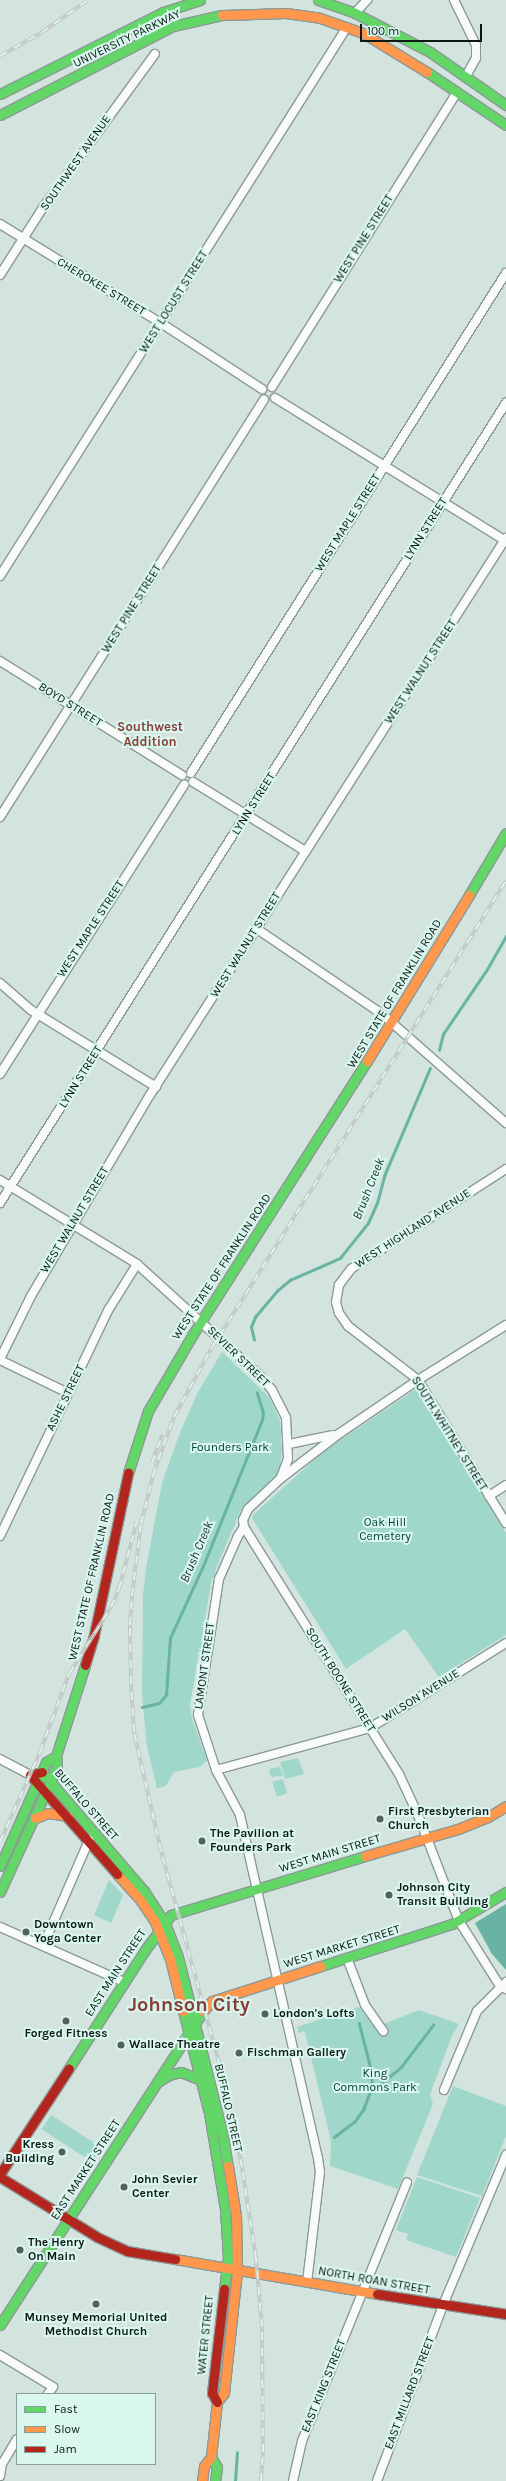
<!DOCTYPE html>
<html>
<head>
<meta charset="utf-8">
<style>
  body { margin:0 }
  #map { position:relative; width:506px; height:2481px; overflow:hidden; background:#d3e3de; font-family:Karla,sans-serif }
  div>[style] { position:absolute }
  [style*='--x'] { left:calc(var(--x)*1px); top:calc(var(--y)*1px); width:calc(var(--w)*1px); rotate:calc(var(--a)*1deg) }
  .green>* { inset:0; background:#9fd7ca; transform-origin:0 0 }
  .water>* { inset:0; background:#68b3a3 }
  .stream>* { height:2.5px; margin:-1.25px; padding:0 1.25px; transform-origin:1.25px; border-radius:1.25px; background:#68b3a3 }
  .roads { filter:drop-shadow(1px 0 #8d9996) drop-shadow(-1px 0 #8d9996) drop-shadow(0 1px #8d9996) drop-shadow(0 -1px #8d9996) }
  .street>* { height:8px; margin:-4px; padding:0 4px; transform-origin:4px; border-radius:4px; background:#f8fbfa }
  .fast>* { height:9px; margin:-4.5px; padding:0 4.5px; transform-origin:4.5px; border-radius:4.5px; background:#63d668 }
  .slow>* { height:9px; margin:-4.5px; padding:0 4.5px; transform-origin:4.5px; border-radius:4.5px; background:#ff974d }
  .jam>* { height:9px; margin:-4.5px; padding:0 4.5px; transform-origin:4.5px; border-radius:4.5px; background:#b3261e }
  .rail>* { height:4px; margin-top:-2px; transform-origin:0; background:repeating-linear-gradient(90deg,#d9f7ef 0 8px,#c5cac9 0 16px); box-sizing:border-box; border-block:1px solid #c5cac9 }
  .dots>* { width:11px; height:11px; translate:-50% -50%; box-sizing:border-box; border:2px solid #d9f7ef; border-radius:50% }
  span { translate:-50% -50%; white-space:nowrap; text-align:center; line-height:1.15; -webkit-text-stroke:4px #d9f7ef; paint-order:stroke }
  .street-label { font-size:12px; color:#0e1916 }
  .park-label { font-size:12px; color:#034137 }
  .poi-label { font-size:12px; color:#0e1916; font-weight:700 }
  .left { translate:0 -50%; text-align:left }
  .right { translate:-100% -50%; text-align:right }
  .neighbourhood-label { font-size:13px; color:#873f38; font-weight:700 }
  .water-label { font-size:13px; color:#203631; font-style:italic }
  .town-label { font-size:20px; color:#873f38; font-weight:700 }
  .legend { position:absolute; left:16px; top:2393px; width:140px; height:72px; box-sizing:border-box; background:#d9f7ef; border:1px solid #889e98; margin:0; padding:5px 7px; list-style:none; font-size:12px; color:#0e1916 }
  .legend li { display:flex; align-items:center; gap:8px; height:20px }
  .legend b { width:20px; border:1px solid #889e98 }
  .scale { position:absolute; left:360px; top:24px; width:122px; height:18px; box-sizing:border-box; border:2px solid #0e1916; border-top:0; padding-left:5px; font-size:12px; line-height:14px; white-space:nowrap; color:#0e1916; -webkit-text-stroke:3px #d9f7ef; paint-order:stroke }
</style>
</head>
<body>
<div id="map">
  <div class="green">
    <i style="clip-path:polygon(222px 1352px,270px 1398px,280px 1421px,282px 1449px,280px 1467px,277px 1475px,241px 1510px,216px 1568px,215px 1577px,212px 1578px,201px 1642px,203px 1642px,201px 1652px,199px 1652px,190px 1705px,192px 1719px,207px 1760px,200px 1767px,174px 1772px,166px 1786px,157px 1788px,147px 1747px,142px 1694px,143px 1595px,146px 1568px,162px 1483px,179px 1435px,198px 1392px)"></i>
    <i style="clip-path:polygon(416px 1389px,506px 1533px,506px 1635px,439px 1677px,405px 1629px,346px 1669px,252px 1518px,253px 1515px,324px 1451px)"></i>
    <i style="clip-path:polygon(298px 1758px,304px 1774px,285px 1779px,280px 1762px)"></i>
    <i style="clip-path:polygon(280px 1767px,283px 1776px,271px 1777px,269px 1769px)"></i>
    <i style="left:283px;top:1779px;width:15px;height:11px;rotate:74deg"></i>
    <i style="clip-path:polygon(109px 1880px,123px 1895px,111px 1923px,94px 1915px)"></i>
    <i style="clip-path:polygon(359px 2007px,372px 2024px,386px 2023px,419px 2010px,459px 2024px,452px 2036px,433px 2086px,430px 2095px,433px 2104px,398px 2189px,330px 2166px,331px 2141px,306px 2036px,304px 2031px,299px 2033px,297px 2027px)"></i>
    <i style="clip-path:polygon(453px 2086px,506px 2106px,506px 2136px,482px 2196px,417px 2175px)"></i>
    <i style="left:51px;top:2115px;width:60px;height:17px;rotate:33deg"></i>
    <i style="clip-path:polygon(417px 2177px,480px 2198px,456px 2257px,406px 2240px,408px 2234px,396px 2230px)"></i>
  </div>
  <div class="water">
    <i style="clip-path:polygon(506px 1904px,506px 1970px,492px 1954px,475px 1923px)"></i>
  </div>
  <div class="stream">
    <i style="--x:439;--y:1050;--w:16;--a:-76"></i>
    <i style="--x:443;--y:1034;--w:76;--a:-55.7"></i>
    <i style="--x:486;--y:971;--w:40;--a:-60.3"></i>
    <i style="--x:254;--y:1340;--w:13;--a:-103"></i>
    <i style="--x:251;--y:1327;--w:11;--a:-68"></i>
    <i style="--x:255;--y:1317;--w:35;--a:-50"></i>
    <i style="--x:278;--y:1290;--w:16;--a:-40"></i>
    <i style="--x:290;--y:1280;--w:55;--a:-23.7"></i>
    <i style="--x:340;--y:1258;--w:45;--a:-51.3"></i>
    <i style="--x:368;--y:1223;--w:22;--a:-66"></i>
    <i style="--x:377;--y:1203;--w:28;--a:-75"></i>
    <i style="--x:384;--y:1176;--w:117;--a:-66.9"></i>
    <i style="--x:142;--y:1707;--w:17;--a:-13"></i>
    <i style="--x:159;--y:1703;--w:11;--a:-49"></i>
    <i style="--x:166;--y:1695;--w:57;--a:-86"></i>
    <i style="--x:170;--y:1638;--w:79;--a:-65.4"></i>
    <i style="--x:203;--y:1566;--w:157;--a:-68"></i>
    <i style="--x:262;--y:1420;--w:7;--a:-82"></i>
    <i style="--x:263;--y:1413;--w:21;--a:-107"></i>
    <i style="--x:372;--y:2087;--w:11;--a:-22"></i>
    <i style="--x:382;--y:2083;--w:25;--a:-40"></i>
    <i style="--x:401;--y:2067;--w:53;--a:-52.7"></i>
    <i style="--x:334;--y:2137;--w:26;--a:-37"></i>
    <i style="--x:355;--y:2121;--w:14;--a:-54"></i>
    <i style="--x:363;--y:2110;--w:25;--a:-69"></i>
    <i style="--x:372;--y:2087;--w:16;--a:-94"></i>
    <i style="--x:371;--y:2071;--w:49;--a:-104.3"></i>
    <i style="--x:235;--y:2481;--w:28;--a:-86"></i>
  </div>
  <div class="roads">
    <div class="street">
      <i style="--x:454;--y:0;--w:50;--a:63.9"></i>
      <i style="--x:476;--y:45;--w:13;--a:90"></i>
      <i style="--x:476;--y:58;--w:21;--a:119"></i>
      <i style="--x:355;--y:13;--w:18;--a:-47"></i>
      <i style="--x:0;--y:224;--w:189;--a:31.6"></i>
      <i style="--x:161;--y:323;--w:121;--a:33.2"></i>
      <i style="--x:0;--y:275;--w:82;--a:-57.5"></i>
      <i style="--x:44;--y:206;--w:188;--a:-53.9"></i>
      <i style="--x:272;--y:387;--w:348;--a:-57.9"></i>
      <i style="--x:275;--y:398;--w:272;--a:31.8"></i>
      <i style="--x:0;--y:576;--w:649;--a:-57.7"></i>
      <i style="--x:0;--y:661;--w:215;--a:32.1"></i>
      <i style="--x:191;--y:773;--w:591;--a:-57.79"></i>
      <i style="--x:193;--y:782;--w:132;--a:31.6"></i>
      <i style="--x:0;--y:817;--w:494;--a:-57.7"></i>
      <i style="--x:257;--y:929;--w:151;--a:34.2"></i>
      <i style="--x:382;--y:1014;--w:165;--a:41.3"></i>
      <i style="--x:0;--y:983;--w:41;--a:41.1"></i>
      <i style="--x:31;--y:1010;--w:147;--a:31.6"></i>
      <i style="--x:0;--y:1074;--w:343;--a:-57.5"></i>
      <i style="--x:506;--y:1169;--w:184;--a:147.2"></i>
      <i style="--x:351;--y:1269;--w:20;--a:127"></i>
      <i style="--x:339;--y:1285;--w:17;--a:100"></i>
      <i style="--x:336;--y:1302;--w:11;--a:75"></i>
      <i style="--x:339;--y:1313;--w:16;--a:55"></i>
      <i style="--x:348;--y:1326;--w:88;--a:37.6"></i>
      <i style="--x:418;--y:1380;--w:168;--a:58.4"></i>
      <i style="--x:0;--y:1180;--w:161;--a:31.5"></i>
      <i style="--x:137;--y:1264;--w:166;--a:42.3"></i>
      <i style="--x:260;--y:1376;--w:18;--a:49"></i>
      <i style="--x:272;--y:1390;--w:31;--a:63"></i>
      <i style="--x:286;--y:1418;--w:41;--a:87.2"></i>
      <i style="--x:288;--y:1459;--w:19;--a:111"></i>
      <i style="--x:0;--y:1203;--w:947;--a:-57.69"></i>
      <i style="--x:506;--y:1325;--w:104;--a:148"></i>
      <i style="--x:418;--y:1380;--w:94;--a:145.8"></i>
      <i style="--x:340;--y:1433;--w:76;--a:142.5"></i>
      <i style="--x:280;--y:1479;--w:44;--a:136.8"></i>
      <i style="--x:248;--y:1509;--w:12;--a:114"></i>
      <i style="--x:243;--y:1520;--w:7;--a:82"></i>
      <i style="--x:244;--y:1527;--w:292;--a:57.9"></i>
      <i style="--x:399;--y:1774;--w:45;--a:65.1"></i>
      <i style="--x:418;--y:1815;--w:114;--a:68.9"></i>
      <i style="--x:459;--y:1921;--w:77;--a:57.8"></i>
      <i style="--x:500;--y:1986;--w:7;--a:27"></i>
      <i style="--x:0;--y:1359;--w:70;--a:-63.8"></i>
      <i style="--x:31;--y:1296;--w:234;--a:-59.4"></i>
      <i style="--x:150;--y:1095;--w:661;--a:-57.42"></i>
      <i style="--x:0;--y:1360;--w:76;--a:25.9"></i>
      <i style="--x:289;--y:1444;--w:45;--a:-11.6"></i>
      <i style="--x:489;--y:1496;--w:20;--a:-33"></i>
      <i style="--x:244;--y:1527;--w:11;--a:124"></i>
      <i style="--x:238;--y:1536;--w:47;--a:113.8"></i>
      <i style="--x:219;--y:1579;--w:138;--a:98.8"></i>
      <i style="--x:198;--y:1715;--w:58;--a:71.9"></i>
      <i style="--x:216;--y:1770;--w:51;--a:61.9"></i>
      <i style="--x:240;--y:1815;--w:352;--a:77.2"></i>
      <i style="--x:318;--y:2158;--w:14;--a:82"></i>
      <i style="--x:320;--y:2172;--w:111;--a:96.7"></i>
      <i style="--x:0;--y:1536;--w:252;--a:-64.4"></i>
      <i style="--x:109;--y:1309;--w:53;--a:-58.1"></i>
      <i style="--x:0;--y:1759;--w:34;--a:28"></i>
      <i style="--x:216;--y:1770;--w:160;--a:-15.3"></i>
      <i style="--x:370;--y:1728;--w:160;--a:-32"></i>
      <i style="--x:0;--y:1927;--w:136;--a:23.9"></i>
      <i style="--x:43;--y:1946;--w:116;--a:-66.5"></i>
      <i style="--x:347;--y:1958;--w:50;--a:69"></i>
      <i style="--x:365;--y:2005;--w:32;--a:55"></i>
      <i style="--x:444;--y:2090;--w:86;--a:-67.3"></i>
      <i style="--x:477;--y:2011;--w:41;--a:-45"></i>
      <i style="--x:0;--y:2355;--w:62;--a:31.1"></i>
      <i style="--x:53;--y:2387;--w:9;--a:126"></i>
      <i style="--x:0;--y:2476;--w:12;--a:-81"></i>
      <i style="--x:2;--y:2464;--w:29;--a:-59"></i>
      <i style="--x:293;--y:2481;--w:41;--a:-77.3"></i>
      <i style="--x:302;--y:2441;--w:279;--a:-67.9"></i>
      <i style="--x:377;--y:2481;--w:188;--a:-69.4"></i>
      <i style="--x:443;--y:2305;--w:163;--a:-67.2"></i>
    </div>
    <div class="fast">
      <i style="--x:318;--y:0;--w:39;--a:19"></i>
      <i style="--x:355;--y:13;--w:85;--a:27.5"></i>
      <i style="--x:430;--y:52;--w:93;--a:34.9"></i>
      <i style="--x:427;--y:72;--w:95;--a:33.9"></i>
      <i style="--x:0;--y:94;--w:182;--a:-26.7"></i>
      <i style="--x:163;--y:12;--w:39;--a:-18"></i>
      <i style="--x:0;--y:115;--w:195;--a:-27.2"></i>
      <i style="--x:173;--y:26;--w:50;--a:-12.7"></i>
      <i style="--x:469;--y:895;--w:72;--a:-59.2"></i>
      <i style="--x:128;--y:1473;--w:65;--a:-72.1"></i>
      <i style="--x:148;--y:1411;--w:89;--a:-59.7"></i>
      <i style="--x:193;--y:1334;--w:324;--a:-57.5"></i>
      <i style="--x:42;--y:1772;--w:157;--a:49.4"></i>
      <i style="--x:144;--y:1891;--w:38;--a:57"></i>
      <i style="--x:165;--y:1923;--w:36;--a:69"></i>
      <i style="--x:178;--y:1957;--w:185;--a:75.9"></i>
      <i style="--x:223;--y:2136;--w:30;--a:81"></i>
      <i style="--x:0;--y:1866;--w:114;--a:-66.1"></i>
      <i style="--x:46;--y:1762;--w:12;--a:-31"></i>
      <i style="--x:0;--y:1892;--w:137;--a:-65.5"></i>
      <i style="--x:57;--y:1767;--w:11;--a:-95"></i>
      <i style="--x:56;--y:1756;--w:96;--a:-72.3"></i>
      <i style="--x:321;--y:1966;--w:138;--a:-17.8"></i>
      <i style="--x:452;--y:1924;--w:63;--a:-30.7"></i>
      <i style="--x:183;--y:2011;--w:105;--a:75.7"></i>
      <i style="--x:209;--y:2113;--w:97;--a:80.5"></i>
      <i style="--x:225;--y:2209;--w:48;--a:86.4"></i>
      <i style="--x:228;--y:2257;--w:32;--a:97"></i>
      <i style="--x:69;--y:2068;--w:140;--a:-57.2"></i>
      <i style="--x:145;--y:1950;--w:44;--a:-53.4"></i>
      <i style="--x:171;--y:1915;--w:203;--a:-16.9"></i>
      <i style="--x:157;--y:2082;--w:14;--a:-30"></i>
      <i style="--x:169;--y:2075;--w:12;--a:-14"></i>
      <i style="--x:181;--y:2072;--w:22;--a:22"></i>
      <i style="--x:0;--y:2325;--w:374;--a:-57.1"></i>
      <i style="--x:211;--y:2457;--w:12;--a:59"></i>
      <i style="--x:217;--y:2467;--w:14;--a:98"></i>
    </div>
    <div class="slow">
      <i style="--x:222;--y:15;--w:64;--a:-1.8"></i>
      <i style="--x:286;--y:13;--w:34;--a:8"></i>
      <i style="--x:320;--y:18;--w:46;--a:19.2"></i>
      <i style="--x:363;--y:33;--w:75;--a:31.4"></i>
      <i style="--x:367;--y:1061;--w:195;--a:-58.4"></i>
      <i style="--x:35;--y:1818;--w:14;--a:-21"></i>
      <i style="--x:48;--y:1813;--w:20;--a:9"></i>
      <i style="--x:365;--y:1856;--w:97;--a:-16.2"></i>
      <i style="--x:458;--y:1829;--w:32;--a:-22"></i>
      <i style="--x:488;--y:1817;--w:21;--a:-31"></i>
      <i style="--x:117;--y:1874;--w:36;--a:48"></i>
      <i style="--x:141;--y:1901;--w:25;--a:56"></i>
      <i style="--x:155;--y:1922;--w:40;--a:68"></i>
      <i style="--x:170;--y:1959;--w:54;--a:76"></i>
      <i style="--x:203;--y:2011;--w:13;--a:-48"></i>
      <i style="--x:212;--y:2001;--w:114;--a:-17.8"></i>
      <i style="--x:175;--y:2259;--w:205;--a:9.8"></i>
      <i style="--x:202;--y:2481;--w:15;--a:-82"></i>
      <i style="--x:204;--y:2466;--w:11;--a:-52"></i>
      <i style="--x:211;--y:2457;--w:55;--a:-83.8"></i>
      <i style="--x:217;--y:2402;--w:11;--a:-52"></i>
      <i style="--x:224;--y:2393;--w:123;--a:-83.9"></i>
      <i style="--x:237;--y:2271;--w:55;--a:-91"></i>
      <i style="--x:236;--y:2216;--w:51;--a:-99.1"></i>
    </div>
    <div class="jam">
      <i style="--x:85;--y:1665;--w:31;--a:-73"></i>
      <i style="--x:94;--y:1635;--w:166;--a:-78.1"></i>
      <i style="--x:42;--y:1772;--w:12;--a:166"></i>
      <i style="--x:30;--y:1775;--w:132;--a:48.7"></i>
      <i style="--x:0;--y:2174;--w:126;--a:-56.9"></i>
      <i style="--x:0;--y:2177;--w:114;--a:31.7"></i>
      <i style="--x:97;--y:2237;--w:33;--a:25"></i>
      <i style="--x:127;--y:2251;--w:49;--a:9.5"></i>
      <i style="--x:377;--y:2294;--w:131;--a:8.8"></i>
      <i style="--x:217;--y:2402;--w:10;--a:-119"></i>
      <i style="--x:212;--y:2393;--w:105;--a:-83.4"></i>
    </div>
  </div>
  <div class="rail">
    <i style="--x:0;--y:56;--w:47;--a:-29.3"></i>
    <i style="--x:41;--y:33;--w:57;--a:-35.1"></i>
    <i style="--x:152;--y:1463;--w:30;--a:-70"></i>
    <i style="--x:0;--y:1842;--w:98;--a:-66"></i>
    <i style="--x:40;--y:1752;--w:83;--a:-69.6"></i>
    <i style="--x:69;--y:1674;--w:79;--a:-57.9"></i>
    <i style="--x:111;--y:1607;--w:20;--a:-66"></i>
    <i style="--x:119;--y:1589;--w:70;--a:-75.2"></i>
    <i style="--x:261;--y:2481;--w:29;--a:-86"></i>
    <i style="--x:263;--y:2452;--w:125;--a:-90.5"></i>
    <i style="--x:262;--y:2327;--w:68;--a:-95"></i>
    <i style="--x:256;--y:2259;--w:93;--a:-98.7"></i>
    <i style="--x:242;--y:2167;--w:88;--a:-101.8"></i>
    <i style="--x:224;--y:2081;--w:238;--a:-105.3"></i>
    <i style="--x:161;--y:1851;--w:122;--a:-102.8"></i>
    <i style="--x:134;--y:1732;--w:48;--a:-93.6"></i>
    <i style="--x:131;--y:1684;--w:59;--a:-91"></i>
    <i style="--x:130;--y:1625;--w:29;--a:-86"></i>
    <i style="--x:132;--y:1596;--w:73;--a:-82.9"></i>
    <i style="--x:141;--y:1524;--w:50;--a:-76.2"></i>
    <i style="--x:153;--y:1475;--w:62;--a:-70.1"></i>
    <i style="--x:174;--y:1417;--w:77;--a:-61.4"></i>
    <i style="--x:211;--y:1349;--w:553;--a:-57.78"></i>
  </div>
  <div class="dots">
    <i style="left:380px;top:1819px;background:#53605c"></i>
    <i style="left:202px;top:1841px;background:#53605c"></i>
    <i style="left:389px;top:1895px;background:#53605c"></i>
    <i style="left:26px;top:1932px;background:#53605c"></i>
    <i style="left:265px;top:2014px;background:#53605c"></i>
    <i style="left:66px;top:2021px;background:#53605c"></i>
    <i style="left:121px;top:2045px;background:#53605c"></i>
    <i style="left:239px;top:2053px;background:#53605c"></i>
    <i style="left:62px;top:2152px;background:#53605c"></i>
    <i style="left:124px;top:2187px;background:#53605c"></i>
    <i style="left:20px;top:2250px;background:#53605c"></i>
    <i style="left:96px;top:2304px;background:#53605c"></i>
  </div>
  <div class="street-label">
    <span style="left:127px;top:39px;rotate:-26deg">UNIVERSITY PARKWAY</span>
    <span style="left:76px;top:163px;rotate:-55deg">SOUTHWEST AVENUE</span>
    <span style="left:364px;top:239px;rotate:-58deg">WEST PINE STREET</span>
    <span style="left:101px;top:287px;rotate:31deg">CHEROKEE STREET</span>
    <span style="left:174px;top:302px;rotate:-58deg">WEST LOCUST STREET</span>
    <span style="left:348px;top:523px;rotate:-58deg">WEST MAPLE STREET</span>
    <span style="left:426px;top:529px;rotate:-58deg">LYNN STREET</span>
    <span style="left:132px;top:609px;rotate:-58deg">WEST PINE STREET</span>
    <span style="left:421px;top:672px;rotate:-57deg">WEST WALNUT STREET</span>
    <span style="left:70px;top:705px;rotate:32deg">BOYD STREET</span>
    <span style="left:254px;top:804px;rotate:-58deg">LYNN STREET</span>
    <span style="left:91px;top:929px;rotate:-57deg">WEST MAPLE STREET</span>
    <span style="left:246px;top:945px;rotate:-58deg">WEST WALNUT STREET</span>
    <span style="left:395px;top:994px;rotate:-59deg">WEST STATE OF FRANKLIN ROAD</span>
    <span style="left:81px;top:1077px;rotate:-58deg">LYNN STREET</span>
    <span style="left:75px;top:1220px;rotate:-59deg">WEST WALNUT STREET</span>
    <span style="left:413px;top:1229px;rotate:-33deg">WEST HIGHLAND AVENUE</span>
    <span style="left:222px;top:1267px;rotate:-57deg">WEST STATE OF FRANKLIN ROAD</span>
    <span style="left:238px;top:1357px;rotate:44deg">SEVIER STREET</span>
    <span style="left:66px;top:1398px;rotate:-64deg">ASHE STREET</span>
    <span style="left:449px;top:1434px;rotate:58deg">SOUTH WHITNEY STREET</span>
    <span style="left:92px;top:1577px;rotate:-77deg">WEST STATE OF FRANKLIN ROAD</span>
    <span style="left:205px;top:1666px;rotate:-82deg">LAMONT STREET</span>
    <span style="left:340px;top:1680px;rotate:58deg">SOUTH BOONE STREET</span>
    <span style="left:421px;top:1696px;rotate:-32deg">WILSON AVENUE</span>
    <span style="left:86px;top:1805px;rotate:49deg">BUFFALO STREET</span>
    <span style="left:330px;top:1854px;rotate:-17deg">WEST MAIN STREET</span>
    <span style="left:342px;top:1947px;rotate:-17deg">WEST MARKET STREET</span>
    <span style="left:116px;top:1973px;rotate:-57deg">EAST MAIN STREET</span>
    <span style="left:228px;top:2108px;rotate:77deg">BUFFALO STREET</span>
    <span style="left:86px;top:2170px;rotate:-57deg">EAST MARKET STREET</span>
    <span style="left:374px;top:2281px;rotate:10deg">NORTH ROAN STREET</span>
    <span style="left:206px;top:2335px;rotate:-84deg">WATER STREET</span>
    <span style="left:324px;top:2386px;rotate:-68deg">EAST KING STREET</span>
    <span style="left:410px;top:2393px;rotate:-69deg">EAST MILLARD STREET</span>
  </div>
  <div class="park-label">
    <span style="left:230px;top:1448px">Founders Park</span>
    <span style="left:385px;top:1530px">Oak Hill<br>Cemetery</span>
    <span style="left:375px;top:2081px">King<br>Commons Park</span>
  </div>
  <div class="poi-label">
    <span class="left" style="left:388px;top:1819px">First Presbyterian<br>Church</span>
    <span class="left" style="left:210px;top:1841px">The Pavilion at<br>Founders Park</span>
    <span class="left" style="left:397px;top:1895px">Johnson City<br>Transit Building</span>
    <span class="left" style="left:34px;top:1932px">Downtown<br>Yoga Center</span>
    <span class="left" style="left:273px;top:2014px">London's Lofts</span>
    <span style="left:66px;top:2034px">Forged Fitness</span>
    <span class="left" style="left:129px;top:2045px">Wallace Theatre</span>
    <span class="left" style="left:247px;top:2053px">Fischman Gallery</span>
    <span class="right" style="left:54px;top:2152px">Kress<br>Building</span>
    <span class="left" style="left:132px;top:2187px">John Sevier<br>Center</span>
    <span class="left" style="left:28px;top:2250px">The Henry<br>On Main</span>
    <span style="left:96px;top:2325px">Munsey Memorial United<br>Methodist Church</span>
  </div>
  <div class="neighbourhood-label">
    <span style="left:150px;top:735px">Southwest<br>Addition</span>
  </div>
  <div class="water-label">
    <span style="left:369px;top:1189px;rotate:-68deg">Brush Creek</span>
    <span style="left:197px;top:1552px;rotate:-67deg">Brush Creek</span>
  </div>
  <div class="town-label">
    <span style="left:189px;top:2004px">Johnson City</span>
  </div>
  <ul class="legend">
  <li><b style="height:5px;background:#63d668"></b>Fast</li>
  <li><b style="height:5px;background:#ff974d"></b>Slow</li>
  <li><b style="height:5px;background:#b3261e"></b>Jam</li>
  </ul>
  <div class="scale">100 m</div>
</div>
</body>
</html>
